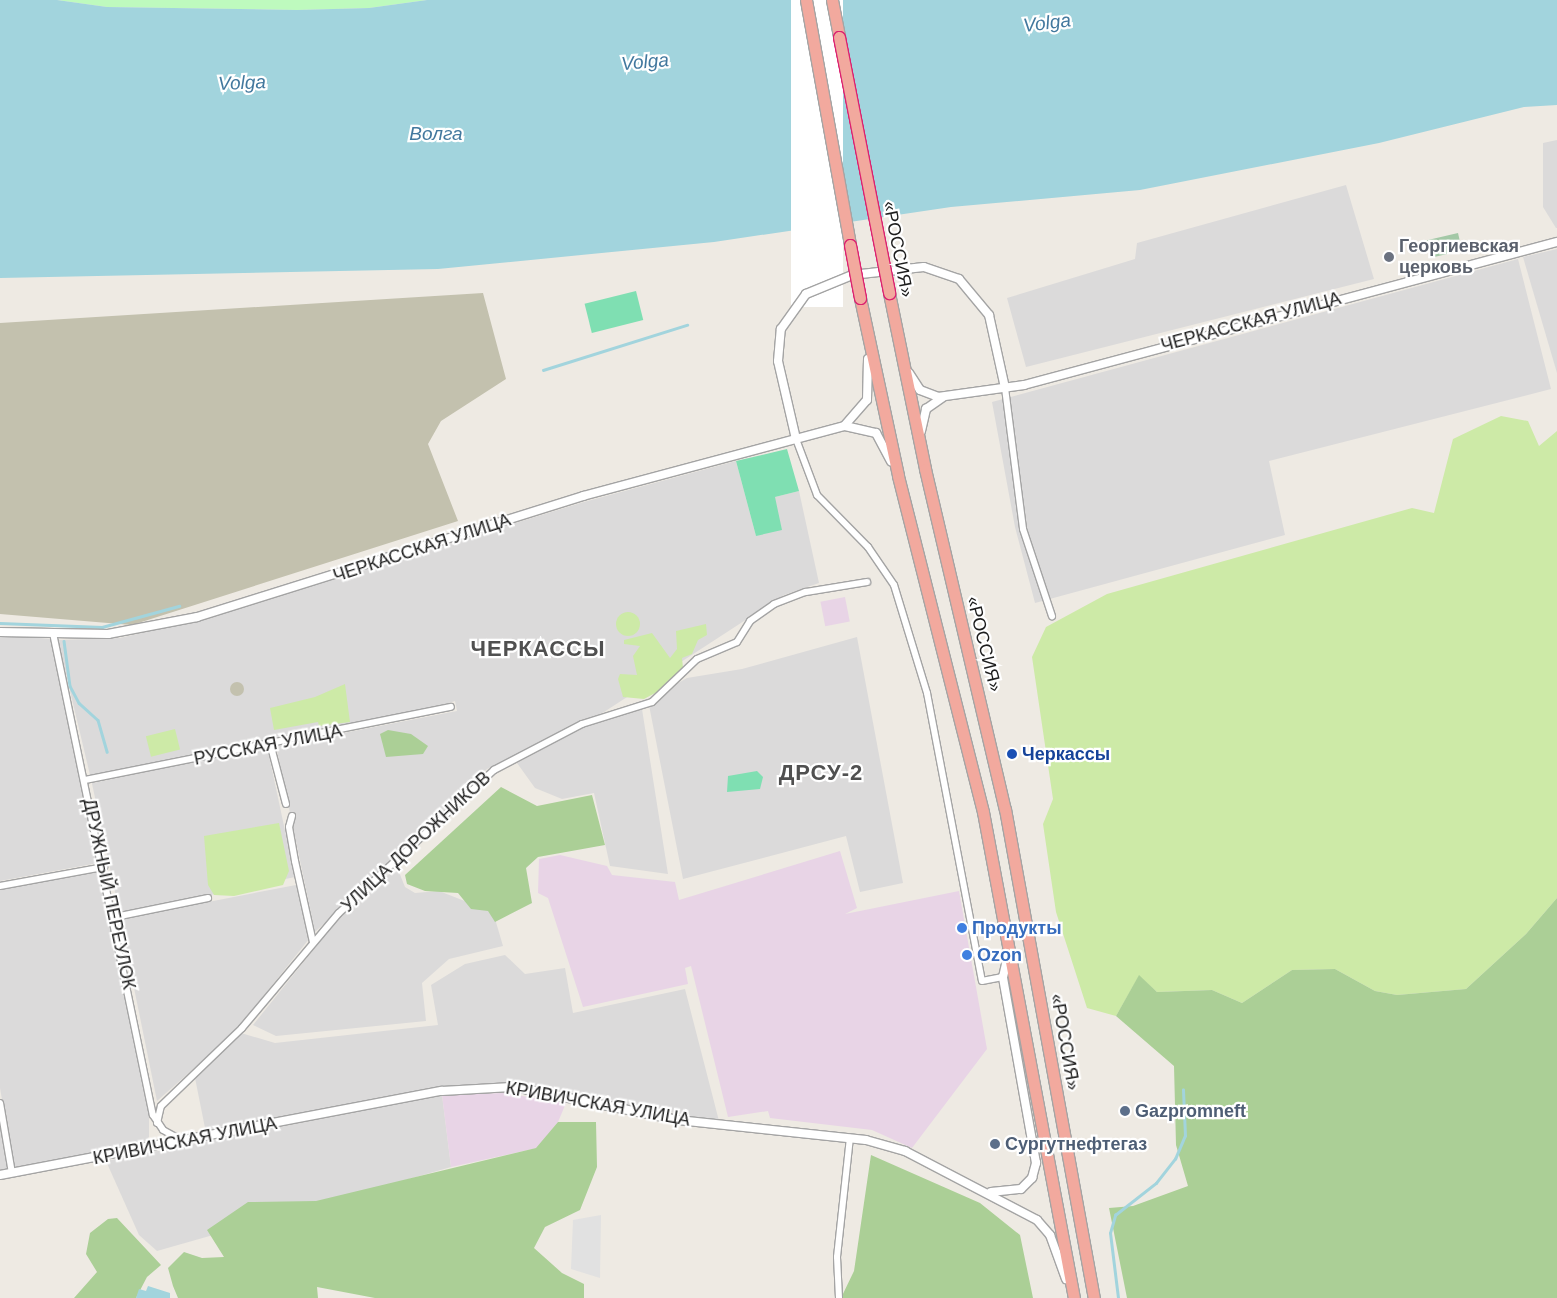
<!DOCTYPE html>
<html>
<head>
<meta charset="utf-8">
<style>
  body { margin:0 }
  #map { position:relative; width:1557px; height:1298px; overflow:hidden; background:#eeeae3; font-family:Arial,sans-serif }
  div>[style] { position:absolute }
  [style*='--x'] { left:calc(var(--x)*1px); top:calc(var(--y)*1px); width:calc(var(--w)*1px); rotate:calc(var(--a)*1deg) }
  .residential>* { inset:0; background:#dbdada; transform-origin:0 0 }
  .industrial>* { inset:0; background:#e8d4e6; transform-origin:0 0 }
  .construction>* { inset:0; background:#c3c1ae }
  .round { border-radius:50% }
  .grass>* { inset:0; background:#cdeaa7; transform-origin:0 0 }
  .forest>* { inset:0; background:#abcf96 }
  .cemetery>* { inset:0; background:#a3c8a6; transform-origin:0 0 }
  .park>* { inset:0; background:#befabe }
  .pitch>* { inset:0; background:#7fdfb2; transform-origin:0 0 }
  .parking>* { inset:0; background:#e1e1e1 }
  .water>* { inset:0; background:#a2d4dd }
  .pier>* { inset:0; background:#fff; transform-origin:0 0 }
  .stream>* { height:2.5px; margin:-1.25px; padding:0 1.25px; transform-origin:1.25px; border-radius:1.25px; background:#a2d4dd }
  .roads { filter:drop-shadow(1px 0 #a4a4a4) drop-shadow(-1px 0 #a4a4a4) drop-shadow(0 1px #a4a4a4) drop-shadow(0 -1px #a4a4a4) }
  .minor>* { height:6px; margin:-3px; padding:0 3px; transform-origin:3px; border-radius:3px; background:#fff }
  .tertiary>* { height:8px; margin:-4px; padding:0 4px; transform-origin:4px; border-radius:4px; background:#fff }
  .trunk>* { height:11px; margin:-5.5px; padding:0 5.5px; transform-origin:5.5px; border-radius:5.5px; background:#f2a99e }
  .bridges { filter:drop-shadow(1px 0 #db2170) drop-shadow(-1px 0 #db2170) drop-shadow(0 1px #db2170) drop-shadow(0 -1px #db2170) }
  .trunk-bridge>* { height:11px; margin:-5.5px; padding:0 5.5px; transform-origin:5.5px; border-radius:5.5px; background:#f2a99e }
  .dots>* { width:14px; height:14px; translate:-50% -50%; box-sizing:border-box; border:2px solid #fff; border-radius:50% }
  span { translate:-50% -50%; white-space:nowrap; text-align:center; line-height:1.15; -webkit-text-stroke:4.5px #fff; paint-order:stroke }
  .worship-label { font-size:18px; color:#5b616d; font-weight:700 }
  .left { translate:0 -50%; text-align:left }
  .street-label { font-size:18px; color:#1d1d1d }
  .transit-label { font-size:18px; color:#164399; font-weight:700 }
  .shop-label { font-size:18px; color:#366cbe; font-weight:700 }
  .service-label { font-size:18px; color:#4e5e75; font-weight:700 }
  .water-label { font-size:19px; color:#42789e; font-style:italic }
  .district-label { font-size:22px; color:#505050; font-weight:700; letter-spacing:1px }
</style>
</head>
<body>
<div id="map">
  <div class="residential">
    <i style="clip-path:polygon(1557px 140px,1557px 228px,1556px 228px,1543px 207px,1543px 143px)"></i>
    <i style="clip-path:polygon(1346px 185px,1374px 279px,1026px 367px,1007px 298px,1135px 259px,1137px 243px)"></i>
    <i style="clip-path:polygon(1557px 249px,1557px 373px,1523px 257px)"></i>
    <i style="clip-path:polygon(1518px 259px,1551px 389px,1269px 461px,1285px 535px,1035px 603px,1015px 527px,992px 402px)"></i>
    <i style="clip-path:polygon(736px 461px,756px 536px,775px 497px,799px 491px,819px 583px,784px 595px,604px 712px,487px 769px,315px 932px,276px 746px,457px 711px,455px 701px,398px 719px,90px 775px,58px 640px,120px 638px,206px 618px,584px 502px)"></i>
    <i style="clip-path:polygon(0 635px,53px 639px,98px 863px,0 881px)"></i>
    <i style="clip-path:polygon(857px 637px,903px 883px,860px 892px,846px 836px,683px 879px,648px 700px,687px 678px,742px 669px)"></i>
    <i style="clip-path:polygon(642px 709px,668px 874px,610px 866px,594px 793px,562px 799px,535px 788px,517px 763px,591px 723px)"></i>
    <i style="left:267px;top:746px;width:134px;height:179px;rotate:78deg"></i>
    <i style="clip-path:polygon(397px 867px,405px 887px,415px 893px,439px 891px,493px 912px,503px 946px,449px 959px,422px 983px,426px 1021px,276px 1036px,253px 1025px,339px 918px)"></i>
    <i style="clip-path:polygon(100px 870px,149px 1114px,149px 1137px,142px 1145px,14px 1169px,0 1088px,0 889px)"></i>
    <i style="clip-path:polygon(296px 885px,309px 939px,234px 1033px,157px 1101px,120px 919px)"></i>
    <i style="clip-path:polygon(505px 955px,525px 974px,565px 968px,573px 1013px,685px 989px,719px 1121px,507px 1083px,435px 1089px,206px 1133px,195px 1078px,241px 1033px,275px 1043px,438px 1025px,431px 985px,465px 964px)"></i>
    <i style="clip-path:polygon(442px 1095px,451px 1167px,157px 1251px,139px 1235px,106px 1161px)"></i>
    <i style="clip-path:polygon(0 1121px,9px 1169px,0 1171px)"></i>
  </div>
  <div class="industrial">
    <i style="left:845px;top:597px;width:25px;height:25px;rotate:79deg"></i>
    <i style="clip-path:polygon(840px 851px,857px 908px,845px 914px,959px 891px,987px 1049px,912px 1148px,872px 1130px,770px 1118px,768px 1111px,728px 1117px,691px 966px,685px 968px,688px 984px,583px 1007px,548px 898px,538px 893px,539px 859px,560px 855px,607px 866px,612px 875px,675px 882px,679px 900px)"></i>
    <i style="clip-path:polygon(503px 1093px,566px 1103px,558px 1122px,537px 1148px,451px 1167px,442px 1095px)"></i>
  </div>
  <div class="construction">
    <i style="clip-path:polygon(483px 293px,506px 379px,441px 421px,428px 444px,458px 521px,132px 625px,0 614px,0 323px)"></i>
    <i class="round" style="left:230px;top:682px;width:14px;height:14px"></i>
  </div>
  <div class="grass">
    <i style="clip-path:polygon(1501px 416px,1528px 421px,1539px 446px,1557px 431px,1557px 898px,1526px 934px,1466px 989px,1397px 995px,1375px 991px,1335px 969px,1292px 970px,1242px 1003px,1212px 990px,1157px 992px,1139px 976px,1116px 1016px,1087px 1008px,1056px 912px,1043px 824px,1053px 799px,1032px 657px,1046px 627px,1107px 594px,1412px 508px,1434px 513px,1453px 439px)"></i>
    <i class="round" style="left:616px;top:612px;width:24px;height:24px"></i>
    <i style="clip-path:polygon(706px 624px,707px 635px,698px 640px,692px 654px,682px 658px,683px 668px,657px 692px,644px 699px,623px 697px,618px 679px,620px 674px,637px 675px,633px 656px,640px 646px,624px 644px,624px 640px,652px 633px,670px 658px,677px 649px,676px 631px)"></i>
    <i style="clip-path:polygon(345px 684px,350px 722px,319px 726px,318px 722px,274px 730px,270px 708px,315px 697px)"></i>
    <i style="left:175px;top:729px;width:21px;height:30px;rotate:76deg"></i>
    <i style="clip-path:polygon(279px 823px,289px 871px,283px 885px,234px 896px,214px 895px,208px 885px,204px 836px)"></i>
  </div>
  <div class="forest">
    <i style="clip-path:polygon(388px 730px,411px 734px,428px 746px,423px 754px,386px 757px,380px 734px)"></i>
    <i style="clip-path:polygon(501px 787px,537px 806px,592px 795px,605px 845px,538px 857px,526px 868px,532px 903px,495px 922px,488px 911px,471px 909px,458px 893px,425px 891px,407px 884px,405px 875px)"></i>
    <i style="clip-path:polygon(1557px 898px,1557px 1298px,1127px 1298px,1109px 1208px,1133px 1206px,1188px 1186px,1176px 1145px,1174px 1066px,1116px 1016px,1139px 975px,1157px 992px,1212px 990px,1242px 1003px,1292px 970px,1335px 969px,1375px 991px,1397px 995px,1466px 989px,1526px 934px)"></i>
    <i style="clip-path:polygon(558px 1122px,596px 1122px,597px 1167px,580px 1210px,545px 1227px,534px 1248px,562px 1273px,584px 1284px,584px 1298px,375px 1298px,317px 1287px,318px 1298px,178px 1298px,173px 1286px,168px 1268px,184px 1252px,202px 1258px,224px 1257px,207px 1230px,248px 1202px,316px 1201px,536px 1148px)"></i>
    <i style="clip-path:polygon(871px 1155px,980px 1203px,1020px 1235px,1033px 1298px,841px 1298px,854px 1271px)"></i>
    <i style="clip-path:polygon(117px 1218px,161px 1265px,147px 1277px,136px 1298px,74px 1298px,97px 1272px,86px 1254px,90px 1233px,108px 1219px)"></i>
  </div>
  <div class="cemetery">
    <i style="left:1458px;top:233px;width:18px;height:32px;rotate:77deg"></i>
  </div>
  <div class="park">
    <i style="clip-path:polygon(57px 0,427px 0,369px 8px,297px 10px,107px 7px)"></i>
  </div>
  <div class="pitch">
    <i style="left:636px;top:291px;width:30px;height:53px;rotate:76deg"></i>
    <i style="clip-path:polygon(787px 449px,799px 491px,775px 497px,782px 530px,756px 536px,736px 461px)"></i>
    <i style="clip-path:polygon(757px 771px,763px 777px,760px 789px,727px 792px,728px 776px)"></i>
  </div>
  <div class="parking">
    <i style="clip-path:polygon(601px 1215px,600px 1278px,571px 1269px,573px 1220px)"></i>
  </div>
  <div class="water">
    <i style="clip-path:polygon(0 0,57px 0,107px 7px,297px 10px,369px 8px,427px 0,1557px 0,1557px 105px,1524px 107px,1379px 143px,1140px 190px,951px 207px,714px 242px,438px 269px,0 278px)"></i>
    <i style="clip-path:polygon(148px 1286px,170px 1293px,170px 1298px,136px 1298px,139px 1289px,146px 1291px)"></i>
  </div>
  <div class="pier">
    <i style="left:791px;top:0;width:52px;height:307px"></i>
  </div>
  <div class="stream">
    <i style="--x:543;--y:370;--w:151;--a:-17.4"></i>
    <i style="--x:0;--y:623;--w:102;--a:2.2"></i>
    <i style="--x:102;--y:627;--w:80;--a:-15.3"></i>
    <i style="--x:64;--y:641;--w:45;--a:82.4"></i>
    <i style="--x:70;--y:686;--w:19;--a:62"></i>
    <i style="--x:79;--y:703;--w:25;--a:42"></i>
    <i style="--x:98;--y:720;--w:33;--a:74"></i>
    <i style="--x:1118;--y:1298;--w:65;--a:-97"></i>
    <i style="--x:1110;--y:1233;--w:19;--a:-74"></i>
    <i style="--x:1115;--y:1215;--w:52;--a:-38"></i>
    <i style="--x:1156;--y:1183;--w:31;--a:-52"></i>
    <i style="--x:1175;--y:1159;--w:25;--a:-67"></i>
    <i style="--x:1185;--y:1136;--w:46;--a:-92.5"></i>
  </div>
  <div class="roads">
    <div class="minor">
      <i style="--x:1005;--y:388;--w:142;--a:82.7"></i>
      <i style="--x:1023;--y:529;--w:92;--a:71.6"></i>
      <i style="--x:796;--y:439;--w:60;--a:69.4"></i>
      <i style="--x:817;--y:495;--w:73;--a:45.6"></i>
      <i style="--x:868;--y:547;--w:46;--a:55.6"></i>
      <i style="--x:894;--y:585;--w:113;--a:73"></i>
      <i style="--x:927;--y:693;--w:293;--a:79.2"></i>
      <i style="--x:982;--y:981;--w:21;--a:-11"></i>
      <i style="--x:53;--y:633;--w:492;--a:78.3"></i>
      <i style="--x:153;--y:1115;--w:18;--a:56"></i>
      <i style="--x:163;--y:1130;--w:21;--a:29"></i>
      <i style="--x:270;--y:743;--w:63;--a:75.3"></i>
      <i style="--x:85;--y:780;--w:373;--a:-11.3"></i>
      <i style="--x:292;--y:816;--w:11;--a:105"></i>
      <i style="--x:289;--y:827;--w:35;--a:80"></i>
      <i style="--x:295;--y:861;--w:83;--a:77.5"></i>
      <i style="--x:0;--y:886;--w:106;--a:-10.4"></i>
      <i style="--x:115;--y:917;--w:95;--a:-11.5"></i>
      <i style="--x:0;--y:1103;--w:71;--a:80.3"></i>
      <i style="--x:157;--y:1123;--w:17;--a:-77"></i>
      <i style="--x:161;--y:1106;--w:112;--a:-43.9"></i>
      <i style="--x:242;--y:1028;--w:150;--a:-49.9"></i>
      <i style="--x:339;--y:913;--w:211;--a:-42.7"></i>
      <i style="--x:494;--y:770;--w:99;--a:-27.6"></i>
      <i style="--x:582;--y:724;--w:73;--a:-17.4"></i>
      <i style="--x:652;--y:702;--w:62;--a:-43.7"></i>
      <i style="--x:697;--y:659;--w:43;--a:-23"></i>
      <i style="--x:737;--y:642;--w:25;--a:-58"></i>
      <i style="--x:750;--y:621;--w:29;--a:-35"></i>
      <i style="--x:774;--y:604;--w:34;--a:-21"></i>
      <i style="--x:806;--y:592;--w:62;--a:-9.3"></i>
      <i style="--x:839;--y:1298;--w:41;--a:-92.8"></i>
      <i style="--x:837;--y:1257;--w:120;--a:-83.8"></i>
    </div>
    <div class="tertiary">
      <i style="--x:909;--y:373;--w:20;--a:57"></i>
      <i style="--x:920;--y:390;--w:19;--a:21"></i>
      <i style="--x:938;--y:397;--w:87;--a:-7.9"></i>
      <i style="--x:1024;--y:385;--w:552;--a:-15.02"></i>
      <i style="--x:845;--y:425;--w:33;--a:-49"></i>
      <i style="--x:867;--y:400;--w:41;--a:-88.6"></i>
      <i style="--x:921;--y:431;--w:23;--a:-77"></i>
      <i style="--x:926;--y:409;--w:21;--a:-35"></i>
      <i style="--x:796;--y:439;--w:80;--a:-103"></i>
      <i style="--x:778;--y:361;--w:32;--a:-85"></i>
      <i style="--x:781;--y:329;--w:43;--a:-54.5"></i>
      <i style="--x:806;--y:294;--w:50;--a:-22.4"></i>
      <i style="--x:852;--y:275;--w:72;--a:-6.3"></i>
      <i style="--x:924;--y:267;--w:37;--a:19"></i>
      <i style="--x:959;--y:279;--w:47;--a:50.2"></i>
      <i style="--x:989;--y:315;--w:75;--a:77.6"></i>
      <i style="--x:0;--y:632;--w:108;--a:1.1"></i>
      <i style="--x:108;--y:634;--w:91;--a:-10.8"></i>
      <i style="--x:197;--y:617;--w:405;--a:-17.4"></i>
      <i style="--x:583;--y:496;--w:271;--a:-15"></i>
      <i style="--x:845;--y:426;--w:32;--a:13"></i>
      <i style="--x:876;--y:433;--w:32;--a:62"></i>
      <i style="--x:0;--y:1175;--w:450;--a:-10.8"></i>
      <i style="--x:442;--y:1091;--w:72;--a:-3.2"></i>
      <i style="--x:514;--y:1087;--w:167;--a:11.4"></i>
      <i style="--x:678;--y:1120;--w:189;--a:6.1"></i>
      <i style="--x:866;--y:1140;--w:41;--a:15.8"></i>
      <i style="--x:905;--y:1151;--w:149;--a:27.6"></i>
      <i style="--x:1037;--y:1220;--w:20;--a:49"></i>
      <i style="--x:1050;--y:1235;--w:47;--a:70"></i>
      <i style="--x:991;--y:1192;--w:30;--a:-6"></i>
      <i style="--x:1021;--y:1189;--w:16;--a:-45"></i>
      <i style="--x:1032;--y:1178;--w:16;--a:-75"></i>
      <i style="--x:1036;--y:1163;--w:189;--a:-100.1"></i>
      <i style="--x:1003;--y:977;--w:22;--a:-77"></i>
    </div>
    <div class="trunk">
      <i style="--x:806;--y:0;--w:249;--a:79.8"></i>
      <i style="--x:832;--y:0;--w:38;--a:79"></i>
      <i style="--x:889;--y:293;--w:180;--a:78.4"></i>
      <i style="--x:925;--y:469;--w:349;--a:76.8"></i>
      <i style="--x:1005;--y:809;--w:497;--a:79.7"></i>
      <i style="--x:860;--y:298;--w:182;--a:77.9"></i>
      <i style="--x:898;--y:476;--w:347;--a:75.8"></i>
      <i style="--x:983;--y:812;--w:494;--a:79.4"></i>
    </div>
  </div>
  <div class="bridges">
    <div class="trunk-bridge">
      <i style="--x:839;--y:37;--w:261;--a:78.9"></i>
      <i style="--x:850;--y:245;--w:54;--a:79.3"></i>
    </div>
  </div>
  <div class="dots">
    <i style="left:1389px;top:257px;background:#6b7280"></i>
    <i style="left:1012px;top:754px;background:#1a4fb4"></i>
    <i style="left:962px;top:928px;background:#3f7fe0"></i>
    <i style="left:967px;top:955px;background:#3f7fe0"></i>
    <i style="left:1125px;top:1111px;background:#5c6f8a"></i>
    <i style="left:995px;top:1144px;background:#5c6f8a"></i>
  </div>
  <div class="worship-label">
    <span class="left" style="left:1399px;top:257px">Георгиевская<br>церковь</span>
  </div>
  <div class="street-label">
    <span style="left:898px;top:249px;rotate:79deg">«РОССИЯ»</span>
    <span style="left:1251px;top:322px;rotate:-15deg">ЧЕРКАССКАЯ УЛИЦА</span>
    <span style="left:422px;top:548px;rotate:-18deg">ЧЕРКАССКАЯ УЛИЦА</span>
    <span style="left:984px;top:644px;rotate:76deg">«РОССИЯ»</span>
    <span style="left:268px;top:745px;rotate:-11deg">РУССКАЯ УЛИЦА</span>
    <span style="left:416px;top:842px;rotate:-43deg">УЛИЦА ДОРОЖНИКОВ</span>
    <span style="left:109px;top:894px;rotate:78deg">ДРУЖНЫЙ ПЕРЕУЛОК</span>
    <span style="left:1065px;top:1042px;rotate:80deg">«РОССИЯ»</span>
    <span style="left:598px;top:1104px;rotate:10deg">КРИВИЧСКАЯ УЛИЦА</span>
    <span style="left:185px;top:1141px;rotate:-11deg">КРИВИЧСКАЯ УЛИЦА</span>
  </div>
  <div class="transit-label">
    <span class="left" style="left:1022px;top:754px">Черкассы</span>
  </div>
  <div class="shop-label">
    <span class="left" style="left:972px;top:928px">Продукты</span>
    <span class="left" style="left:977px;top:955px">Ozon</span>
  </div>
  <div class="service-label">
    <span class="left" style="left:1135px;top:1111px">Gazpromneft</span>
    <span class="left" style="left:1005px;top:1144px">Сургутнефтегаз</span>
  </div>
  <div class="water-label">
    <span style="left:1047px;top:23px;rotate:-7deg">Volga</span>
    <span style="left:645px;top:62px;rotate:-5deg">Volga</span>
    <span style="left:242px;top:83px;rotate:-2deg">Volga</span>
    <span style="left:436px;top:134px">Волга</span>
  </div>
  <div class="district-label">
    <span style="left:538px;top:649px">ЧЕРКАССЫ</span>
    <span style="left:821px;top:773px">ДРСУ-2</span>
  </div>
</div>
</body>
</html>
